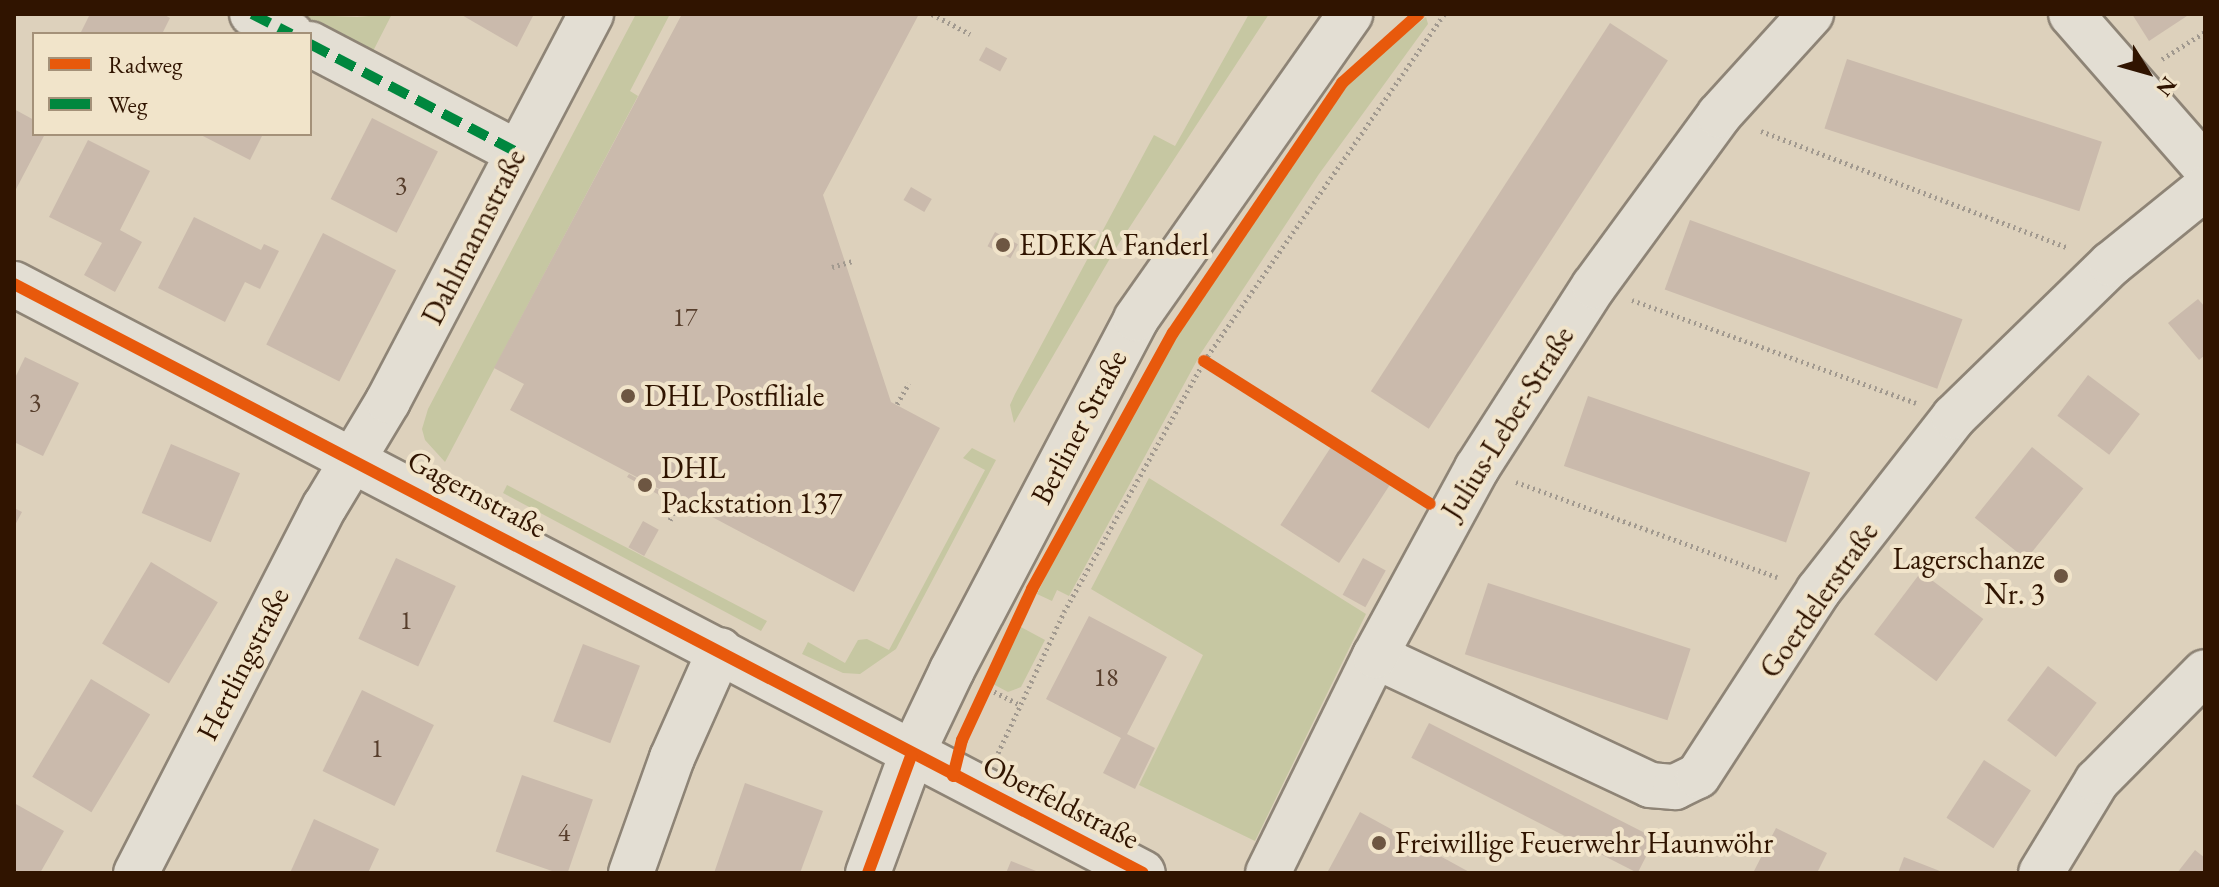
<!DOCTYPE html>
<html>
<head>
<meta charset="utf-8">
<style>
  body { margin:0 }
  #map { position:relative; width:2219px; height:887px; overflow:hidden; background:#ddd1bc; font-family:"EB Garamond",serif }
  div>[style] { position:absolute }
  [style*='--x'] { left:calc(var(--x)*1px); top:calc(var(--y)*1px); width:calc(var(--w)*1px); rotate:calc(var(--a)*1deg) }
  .green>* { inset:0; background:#c6c7a2 }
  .building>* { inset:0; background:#cabaac; transform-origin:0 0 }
  .path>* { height:5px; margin-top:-2.5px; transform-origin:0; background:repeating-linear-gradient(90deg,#a1998f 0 2px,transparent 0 6px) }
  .roads { filter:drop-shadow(2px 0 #8e8476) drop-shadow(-2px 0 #8e8476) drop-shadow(0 2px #8e8476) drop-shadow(0 -2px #8e8476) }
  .street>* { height:44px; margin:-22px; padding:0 22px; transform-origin:22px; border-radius:22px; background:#e3ded3 }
  .secondary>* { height:44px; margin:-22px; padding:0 22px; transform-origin:22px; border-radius:22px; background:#e3ded3 }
  .quiet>* { height:10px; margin-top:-5px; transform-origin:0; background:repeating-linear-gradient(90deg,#00873e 0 20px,transparent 0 30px) }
  .cycleway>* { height:12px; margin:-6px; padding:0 6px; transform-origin:6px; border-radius:6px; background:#e8590c }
  .dots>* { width:22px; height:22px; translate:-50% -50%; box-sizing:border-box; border:4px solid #f1e4ca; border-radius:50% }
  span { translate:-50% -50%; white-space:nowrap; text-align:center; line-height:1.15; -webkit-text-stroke:8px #f1e4ca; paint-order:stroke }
  .number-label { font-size:26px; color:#573e2c }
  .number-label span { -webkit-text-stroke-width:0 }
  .street-label { font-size:30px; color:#301400 }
  .poi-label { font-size:30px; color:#301400 }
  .left { translate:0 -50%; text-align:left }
  .right { translate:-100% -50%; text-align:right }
  .frame { position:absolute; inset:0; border:16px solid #301400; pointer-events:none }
  .legend { position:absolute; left:32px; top:32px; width:280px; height:104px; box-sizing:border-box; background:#f1e4ca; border:2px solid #a49179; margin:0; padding:10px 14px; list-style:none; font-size:24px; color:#301400 }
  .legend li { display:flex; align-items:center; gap:16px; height:40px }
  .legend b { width:40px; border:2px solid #a49179 }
  .north { position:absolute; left:2107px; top:32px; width:80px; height:80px; -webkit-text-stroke:6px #f1e4ca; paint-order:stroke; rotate:127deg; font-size:22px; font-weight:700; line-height:32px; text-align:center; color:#301400 }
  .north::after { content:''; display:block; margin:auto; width:28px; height:36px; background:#301400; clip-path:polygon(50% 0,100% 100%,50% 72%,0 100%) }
</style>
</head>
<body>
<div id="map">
  <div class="green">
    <i style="clip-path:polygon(285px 14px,357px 17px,392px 14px,369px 59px)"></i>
    <i style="clip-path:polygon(636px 14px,670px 14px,630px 91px,638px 96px,445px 462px,425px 440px,422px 429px,428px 409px)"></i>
    <i style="clip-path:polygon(1249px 14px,1269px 14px,1116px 248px,1014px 423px,1010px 405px,1015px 394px,1154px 135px,1175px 146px)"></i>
    <i style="clip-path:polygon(1426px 17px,1428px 24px,1319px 174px,1201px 353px,1069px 596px,1057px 590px,1052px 601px,1037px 594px,1079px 509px,1177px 337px,1294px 157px,1358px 72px)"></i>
    <i style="clip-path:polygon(972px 448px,996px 460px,896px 649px,860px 674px,843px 673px,802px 654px,808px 642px,845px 663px,858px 640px,867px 639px,889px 650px,985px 470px,963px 458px)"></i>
    <i style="clip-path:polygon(1149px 478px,1366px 614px,1255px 841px,1139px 785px,1203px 655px,1091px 589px)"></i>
    <i style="clip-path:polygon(507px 485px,767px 621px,761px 631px,503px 493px)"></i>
    <i style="clip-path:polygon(1019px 626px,1045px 640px,1021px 687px,1008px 692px,991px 683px)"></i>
  </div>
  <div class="building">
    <i style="clip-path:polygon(90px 14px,163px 14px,170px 18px,162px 34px,80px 34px)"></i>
    <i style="clip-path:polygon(460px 14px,534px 14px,517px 47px)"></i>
    <i style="clip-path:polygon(682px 14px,919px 14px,823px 195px,891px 402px,940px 428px,854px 592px,510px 410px,524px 384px,494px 368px)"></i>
    <i style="clip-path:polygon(2132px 14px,2190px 14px,2149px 41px)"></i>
    <i style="left:1610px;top:23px;width:69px;height:439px;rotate:33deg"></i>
    <i style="left:986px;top:47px;width:24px;height:15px;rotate:28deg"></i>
    <i style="left:1847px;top:59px;width:268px;height:73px;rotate:18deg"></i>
    <i style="clip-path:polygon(14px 109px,34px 120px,34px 134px,45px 134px,14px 193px)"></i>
    <i style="left:372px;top:118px;width:74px;height:91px;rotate:27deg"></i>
    <i style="clip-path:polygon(199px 134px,263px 134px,250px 160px)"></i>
    <i style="clip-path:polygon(88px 140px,150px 171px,120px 230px,142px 242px,115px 292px,84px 275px,102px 243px,49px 217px)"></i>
    <i style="left:911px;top:187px;width:24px;height:15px;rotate:30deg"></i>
    <i style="clip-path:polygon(194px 217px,261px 250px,264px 244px,279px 251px,260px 289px,245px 282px,225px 322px,158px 288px)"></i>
    <i style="left:1690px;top:220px;width:290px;height:74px;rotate:20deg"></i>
    <i style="left:995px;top:232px;width:26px;height:16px;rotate:28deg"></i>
    <i style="left:323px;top:233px;width:82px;height:125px;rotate:27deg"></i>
    <i style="clip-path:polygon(2198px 299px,2205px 307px,2205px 355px,2199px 360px,2168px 323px)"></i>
    <i style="clip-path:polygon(25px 357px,79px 383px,43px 456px,14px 442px,14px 380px)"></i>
    <i style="left:2088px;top:375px;width:65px;height:51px;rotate:37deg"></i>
    <i style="left:1588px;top:396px;width:235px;height:74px;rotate:19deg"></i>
    <i style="left:171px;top:444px;width:75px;height:75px;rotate:23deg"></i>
    <i style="left:1331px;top:447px;width:70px;height:93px;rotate:33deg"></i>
    <i style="left:2032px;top:447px;width:66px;height:91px;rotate:39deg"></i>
    <i style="clip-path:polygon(629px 474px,663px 492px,661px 496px,627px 477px)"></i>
    <i style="clip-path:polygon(14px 508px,22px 512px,14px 527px)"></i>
    <i style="left:643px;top:521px;width:18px;height:30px;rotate:29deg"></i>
    <i style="left:396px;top:558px;width:66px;height:89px;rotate:25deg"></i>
    <i style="left:1363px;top:558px;width:26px;height:42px;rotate:29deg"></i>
    <i style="left:151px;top:562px;width:78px;height:95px;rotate:31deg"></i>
    <i style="left:1921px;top:572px;width:78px;height:78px;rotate:37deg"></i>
    <i style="left:1488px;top:583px;width:213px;height:75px;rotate:18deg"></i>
    <i style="clip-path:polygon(1089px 616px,1167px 657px,1127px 734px,1155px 748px,1135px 789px,1103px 773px,1121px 738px,1046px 699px)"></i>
    <i style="left:583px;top:644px;width:61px;height:83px;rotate:21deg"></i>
    <i style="left:2048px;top:666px;width:61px;height:68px;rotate:37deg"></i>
    <i style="left:91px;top:679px;width:69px;height:114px;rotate:31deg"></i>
    <i style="left:362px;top:690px;width:80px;height:90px;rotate:26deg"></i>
    <i style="left:1429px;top:723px;width:254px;height:39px;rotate:27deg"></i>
    <i style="left:1984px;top:760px;width:56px;height:69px;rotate:33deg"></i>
    <i style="left:522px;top:775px;width:75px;height:81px;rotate:19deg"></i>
    <i style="clip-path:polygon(745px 783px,823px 811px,800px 873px,714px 873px)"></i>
    <i style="clip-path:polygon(14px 803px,64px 831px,40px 873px,14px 873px)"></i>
    <i style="clip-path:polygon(1360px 812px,1471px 873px,1327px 873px)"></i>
    <i style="clip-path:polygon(314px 819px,379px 849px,368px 873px,290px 873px)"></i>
    <i style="clip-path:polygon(1776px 828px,1827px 853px,1817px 873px,1753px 873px)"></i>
    <i style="clip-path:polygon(2195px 850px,2205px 858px,2205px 873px,2177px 873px)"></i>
    <i style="clip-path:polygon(1904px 857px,1945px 873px,1898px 873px)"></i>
    <i style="clip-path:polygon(1011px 861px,1041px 873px,1006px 873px)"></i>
  </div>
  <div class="path">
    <i style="--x:932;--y:14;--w:43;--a:27.8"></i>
    <i style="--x:2162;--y:59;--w:51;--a:-32.1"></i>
    <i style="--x:1761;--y:131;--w:329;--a:20.8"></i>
    <i style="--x:832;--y:267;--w:22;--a:-16"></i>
    <i style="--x:1632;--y:300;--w:302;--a:19.9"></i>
    <i style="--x:1204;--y:361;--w:250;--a:32.4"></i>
    <i style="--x:897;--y:404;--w:24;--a:-60"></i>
    <i style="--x:1516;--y:482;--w:278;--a:20"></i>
    <i style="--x:670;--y:520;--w:22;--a:-63"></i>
    <i style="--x:989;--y:689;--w:35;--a:27"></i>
    <i style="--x:998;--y:753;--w:156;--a:-64.9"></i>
    <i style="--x:1064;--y:612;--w:287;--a:-60.8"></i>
    <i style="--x:1204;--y:361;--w:422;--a:-55.3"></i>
  </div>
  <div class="roads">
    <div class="street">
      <i style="--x:252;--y:14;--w:44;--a:27.1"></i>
      <i style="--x:2071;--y:14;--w:203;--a:48.8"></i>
      <i style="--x:310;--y:44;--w:233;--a:27.6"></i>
      <i style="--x:14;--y:284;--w:1273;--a:27.55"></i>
      <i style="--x:1375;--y:656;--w:304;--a:25.1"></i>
      <i style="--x:1650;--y:785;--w:25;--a:5"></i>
      <i style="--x:1675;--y:787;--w:25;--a:-26"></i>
      <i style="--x:1698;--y:776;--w:221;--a:-57"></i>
      <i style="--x:1818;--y:591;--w:221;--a:-52"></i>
      <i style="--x:1954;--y:417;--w:219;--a:-44.3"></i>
      <i style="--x:2111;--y:264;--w:121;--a:-39"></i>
      <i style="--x:136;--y:873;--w:413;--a:-62.8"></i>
      <i style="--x:325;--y:506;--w:122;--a:-59"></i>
      <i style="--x:388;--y:401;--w:437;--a:-62.3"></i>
      <i style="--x:631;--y:873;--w:122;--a:-70.4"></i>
      <i style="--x:672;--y:758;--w:118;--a:-66"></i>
      <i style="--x:1268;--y:873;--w:242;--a:-63.8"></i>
      <i style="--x:1375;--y:656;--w:214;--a:-61.5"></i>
      <i style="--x:1477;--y:468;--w:216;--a:-57.3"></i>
      <i style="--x:1594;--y:286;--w:212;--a:-53.8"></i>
      <i style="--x:1719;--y:115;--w:137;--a:-47.7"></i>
      <i style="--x:2041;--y:873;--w:108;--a:-58.7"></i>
      <i style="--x:2097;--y:781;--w:153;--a:-45.3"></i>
    </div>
    <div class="secondary">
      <i style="--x:868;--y:873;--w:125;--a:-69.8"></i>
      <i style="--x:911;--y:756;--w:95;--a:-64.5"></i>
      <i style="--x:952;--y:670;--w:396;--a:-62.3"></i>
      <i style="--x:1136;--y:319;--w:373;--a:-54.9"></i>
    </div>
  </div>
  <div class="quiet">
    <i style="--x:252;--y:14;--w:44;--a:27.1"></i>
    <i style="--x:310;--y:44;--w:233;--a:27.6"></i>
  </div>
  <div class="cycleway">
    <i style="--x:14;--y:284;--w:1273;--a:27.55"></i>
    <i style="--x:1204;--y:361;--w:267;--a:32.3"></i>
    <i style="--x:953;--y:776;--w:37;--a:-76"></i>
    <i style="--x:962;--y:740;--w:166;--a:-65.1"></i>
    <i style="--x:1032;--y:589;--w:292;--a:-61.2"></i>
    <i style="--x:1173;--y:333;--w:302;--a:-55.9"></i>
    <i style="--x:1342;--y:83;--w:103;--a:-41.9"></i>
    <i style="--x:868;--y:873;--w:125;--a:-69.8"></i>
  </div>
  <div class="dots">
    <i style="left:1003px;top:245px;background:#6d5642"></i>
    <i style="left:628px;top:396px;background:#6d5642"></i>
    <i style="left:645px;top:485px;background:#6d5642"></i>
    <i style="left:2061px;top:576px;background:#6d5642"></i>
    <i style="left:1379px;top:843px;background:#6d5642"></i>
  </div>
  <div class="number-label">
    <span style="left:401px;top:186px">3</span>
    <span style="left:685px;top:318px">17</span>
    <span style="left:35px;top:403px">3</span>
    <span style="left:406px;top:621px">1</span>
    <span style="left:1106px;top:678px">18</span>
    <span style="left:377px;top:749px">1</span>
    <span style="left:564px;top:833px">4</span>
  </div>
  <div class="street-label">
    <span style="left:474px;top:237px;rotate:-63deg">Dahlmannstraße</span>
    <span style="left:1508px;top:423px;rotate:-58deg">Julius-Leber-Straße</span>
    <span style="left:1079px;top:427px;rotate:-62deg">Berliner Straße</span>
    <span style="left:477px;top:494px;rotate:28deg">Gagernstraße</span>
    <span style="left:1819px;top:600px;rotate:-55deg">Goerdelerstraße</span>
    <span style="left:243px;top:664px;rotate:-63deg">Hertlingstraße</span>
    <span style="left:1061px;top:802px;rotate:27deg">Oberfeldstraße</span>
  </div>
  <div class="poi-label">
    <span class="left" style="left:1019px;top:245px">EDEKA Fanderl</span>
    <span class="left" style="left:644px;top:396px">DHL Postfiliale</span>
    <span class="left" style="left:661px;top:485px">DHL<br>Packstation 137</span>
    <span class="right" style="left:2045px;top:576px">Lagerschanze<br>Nr. 3</span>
    <span class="left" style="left:1395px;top:843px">Freiwillige Feuerwehr Haunwöhr</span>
  </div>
  <div class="frame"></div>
  <ul class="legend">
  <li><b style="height:10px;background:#e8590c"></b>Radweg</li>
  <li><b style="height:10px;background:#00873e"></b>Weg</li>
  </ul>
  <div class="north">N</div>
</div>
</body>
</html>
